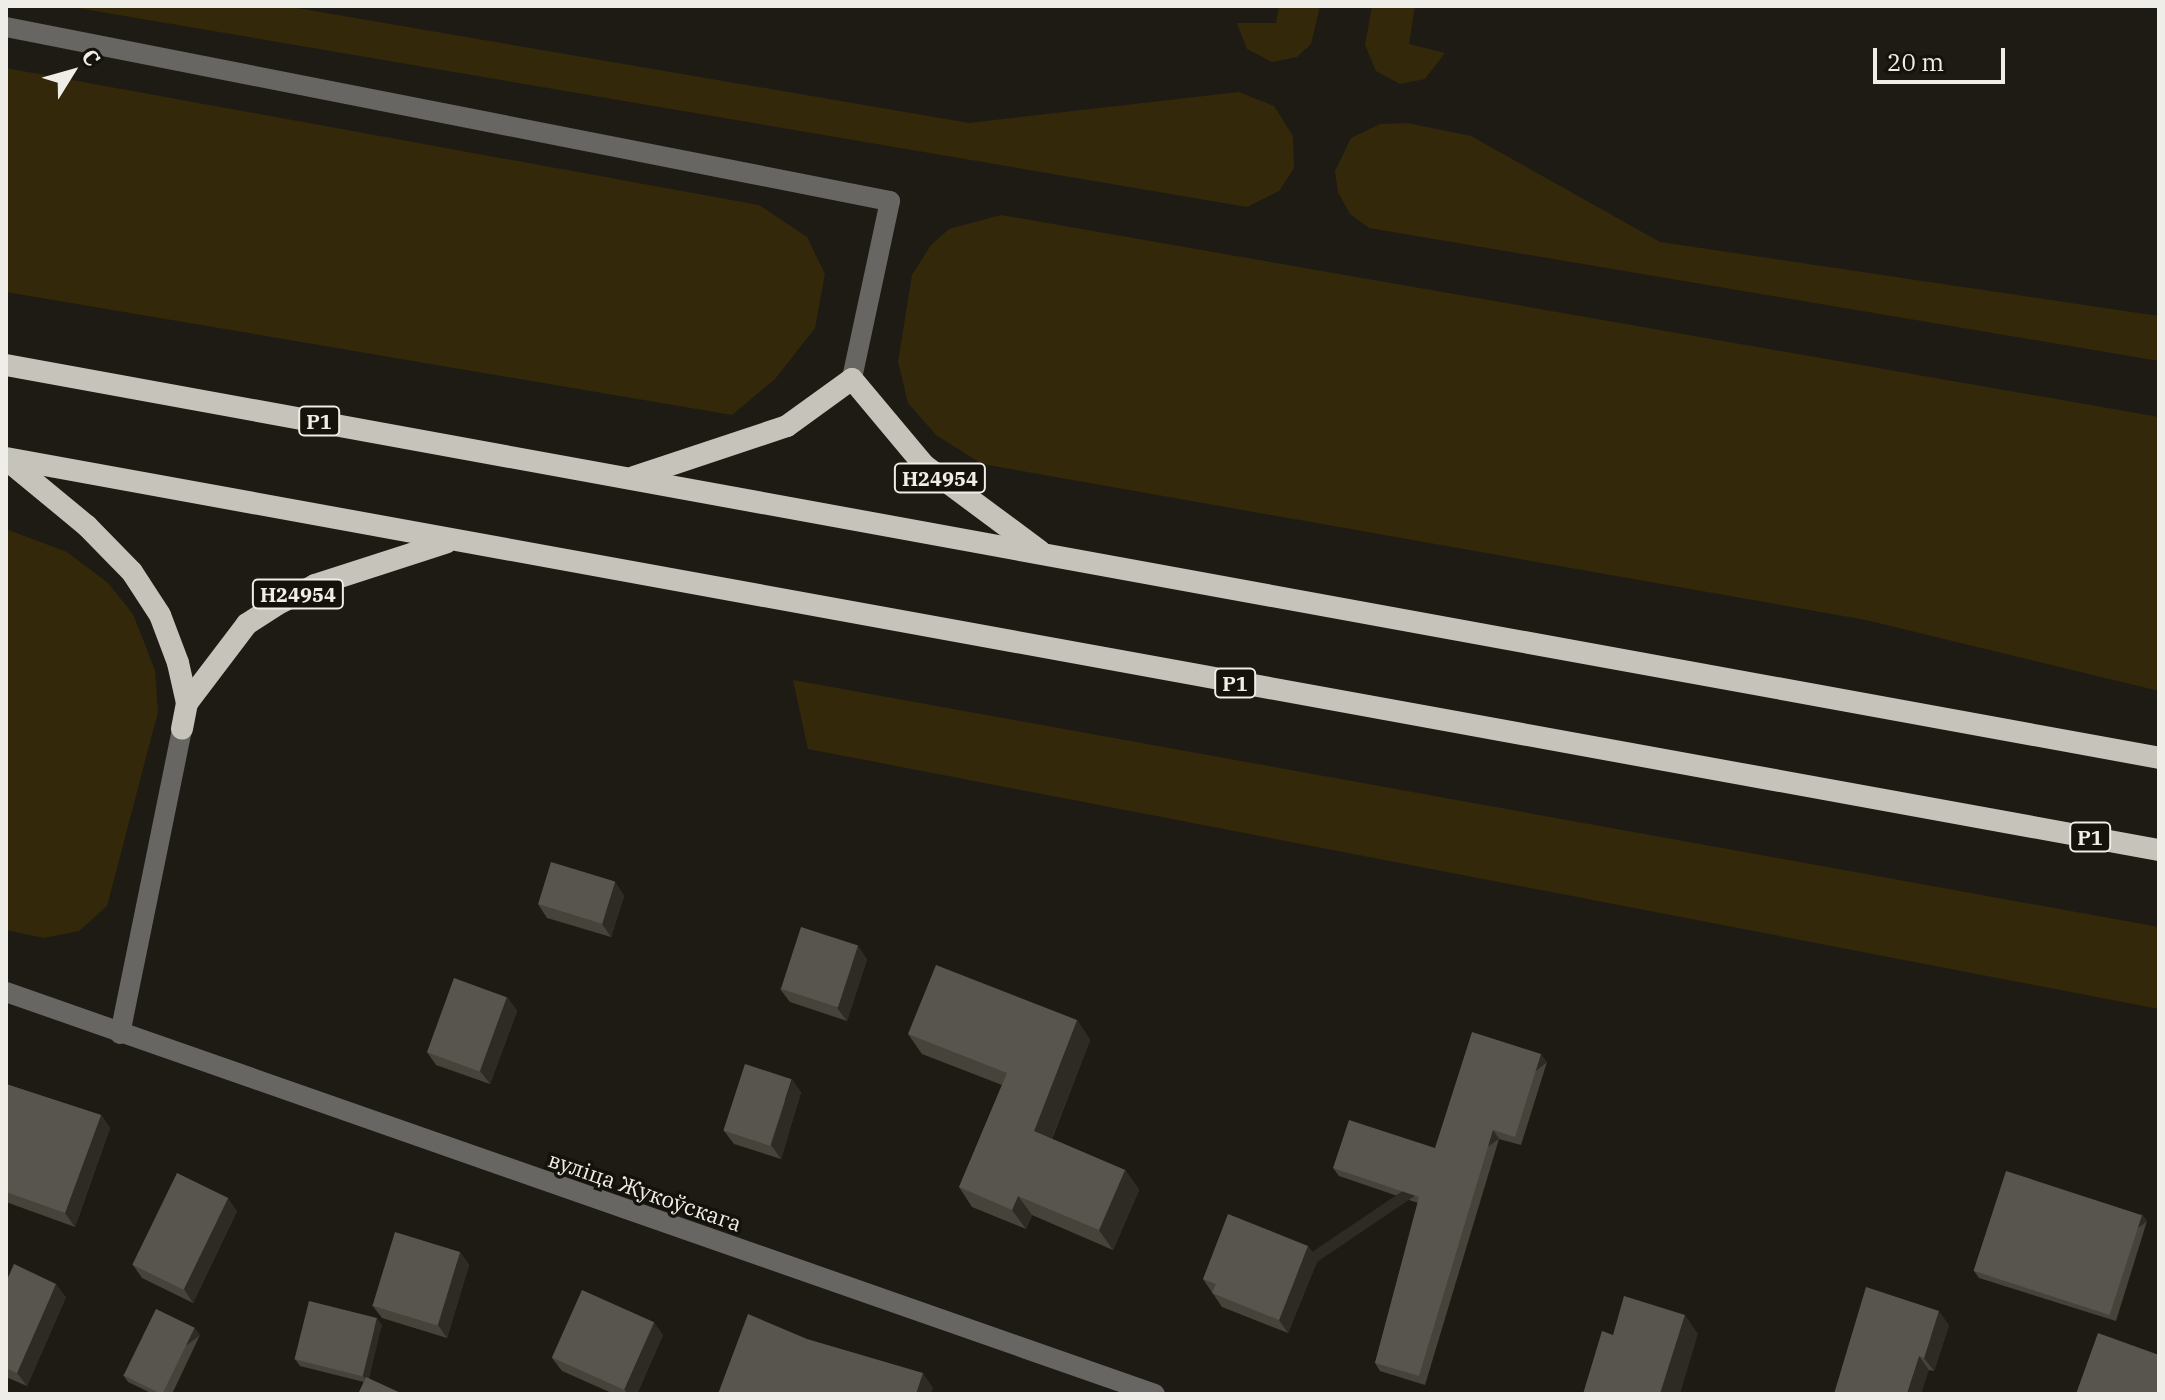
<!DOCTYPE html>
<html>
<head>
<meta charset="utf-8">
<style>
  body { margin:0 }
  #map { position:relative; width:2165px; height:1400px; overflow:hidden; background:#1e1b14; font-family:"IBM Plex Serif",serif }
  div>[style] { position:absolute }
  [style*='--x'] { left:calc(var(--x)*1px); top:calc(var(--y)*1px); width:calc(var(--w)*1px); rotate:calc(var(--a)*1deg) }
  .green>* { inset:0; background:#332809 }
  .tertiary>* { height:20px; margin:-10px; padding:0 10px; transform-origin:10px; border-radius:10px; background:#686663 }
  .trunk>* { height:22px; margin:-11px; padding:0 11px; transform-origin:11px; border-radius:11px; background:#c6c4ba }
  .wall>* { inset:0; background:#46433b }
  .shaded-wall>* { inset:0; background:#2e2b24; transform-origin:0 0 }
  .building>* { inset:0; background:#58554e; transform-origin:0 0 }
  span { translate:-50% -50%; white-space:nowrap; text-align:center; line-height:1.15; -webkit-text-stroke:7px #14120b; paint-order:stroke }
  .shield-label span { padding:2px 6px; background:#14120b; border:2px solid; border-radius:6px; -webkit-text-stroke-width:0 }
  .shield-label { font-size:20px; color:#efede8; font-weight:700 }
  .street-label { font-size:22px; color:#efede8 }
  .frame { position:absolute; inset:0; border:8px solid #efede8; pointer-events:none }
  .north { position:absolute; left:32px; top:32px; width:80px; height:80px; -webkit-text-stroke:6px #14120b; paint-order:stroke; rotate:53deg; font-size:22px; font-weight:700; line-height:32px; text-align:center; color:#efede8 }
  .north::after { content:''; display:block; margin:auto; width:28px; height:36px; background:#efede8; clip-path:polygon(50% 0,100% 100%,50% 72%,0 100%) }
  .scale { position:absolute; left:1873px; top:48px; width:132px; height:36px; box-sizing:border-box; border:4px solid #efede8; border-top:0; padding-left:10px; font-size:24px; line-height:28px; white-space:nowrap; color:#efede8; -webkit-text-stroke:6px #14120b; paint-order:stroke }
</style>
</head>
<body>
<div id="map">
  <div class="green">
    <i style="clip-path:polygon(66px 6px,285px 6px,969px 123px,1239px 92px,1274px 106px,1293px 136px,1294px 168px,1279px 191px,1247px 207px)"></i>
    <i style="clip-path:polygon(1279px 6px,1320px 6px,1311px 44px,1297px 57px,1272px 62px,1247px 49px,1237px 23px,1276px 23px)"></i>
    <i style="clip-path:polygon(1372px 6px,1415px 6px,1409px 44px,1445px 53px,1425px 79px,1400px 84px,1376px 71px,1365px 45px)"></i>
    <i style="clip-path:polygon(6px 68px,759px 205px,807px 237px,825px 274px,815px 328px,775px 379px,732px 415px,6px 292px)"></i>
    <i style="clip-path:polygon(1407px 123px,1471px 136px,1660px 242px,2159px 316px,2159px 361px,1369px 228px,1350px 214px,1338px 192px,1335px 171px,1351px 138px,1380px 124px)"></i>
    <i style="clip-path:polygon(1001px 215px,2159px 417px,2159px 691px,1866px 620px,982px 464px,936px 435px,908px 403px,898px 362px,912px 275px,931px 245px,949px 229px)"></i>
    <i style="clip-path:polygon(6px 529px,67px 552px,108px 583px,133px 614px,155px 670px,158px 712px,107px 906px,79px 931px,44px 938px,6px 930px)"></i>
    <i style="clip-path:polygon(793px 680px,2159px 927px,2159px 1009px,808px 749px)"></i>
  </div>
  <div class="tertiary">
    <i style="--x:6;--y:27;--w:901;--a:11.14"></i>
    <i style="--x:890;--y:201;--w:182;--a:102.1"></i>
    <i style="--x:6;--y:992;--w:1217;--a:19.28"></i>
    <i style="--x:120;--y:1034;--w:311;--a:-78.5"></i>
  </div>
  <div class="trunk">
    <i style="--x:6;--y:365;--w:2189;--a:10.34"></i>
    <i style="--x:6;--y:458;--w:2188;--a:10.32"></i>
    <i style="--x:7;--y:460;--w:104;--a:39.5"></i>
    <i style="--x:87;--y:526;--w:64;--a:45.6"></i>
    <i style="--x:132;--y:572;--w:51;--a:56.9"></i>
    <i style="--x:160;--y:615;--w:51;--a:69.4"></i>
    <i style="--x:178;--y:663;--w:41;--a:77.3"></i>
    <i style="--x:187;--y:703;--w:26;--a:101"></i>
    <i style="--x:634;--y:477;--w:161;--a:-18.4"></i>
    <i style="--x:787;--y:426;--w:80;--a:-35.9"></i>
    <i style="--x:852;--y:379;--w:112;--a:50.1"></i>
    <i style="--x:924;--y:465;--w:144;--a:36.6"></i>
    <i style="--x:187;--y:703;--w:99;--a:-52.8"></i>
    <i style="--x:247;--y:624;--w:35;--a:-33"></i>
    <i style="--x:276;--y:605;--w:44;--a:-27.1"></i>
    <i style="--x:315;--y:585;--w:137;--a:-17.9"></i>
  </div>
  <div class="wall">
    <i style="clip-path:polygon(615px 882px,624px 896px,611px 937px,547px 918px,538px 904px)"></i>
    <i style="clip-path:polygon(867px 959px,847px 1021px,790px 1002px,780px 989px)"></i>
    <i style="clip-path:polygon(507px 997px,517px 1011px,490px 1084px,436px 1065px,427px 1052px)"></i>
    <i style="clip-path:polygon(1077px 1020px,1090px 1040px,1052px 1139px,1125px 1170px,1139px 1190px,1113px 1250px,1032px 1215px,1026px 1229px,972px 1207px,959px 1187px,1002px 1085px,922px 1054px,908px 1034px)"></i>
    <i style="clip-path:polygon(1547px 1062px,1521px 1145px,1499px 1139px,1425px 1385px,1380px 1371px,1375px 1363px,1418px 1203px,1339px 1176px,1333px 1168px,1435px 1148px)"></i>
    <i style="clip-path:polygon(6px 1084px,101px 1115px,110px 1128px,75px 1227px,6px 1202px)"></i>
    <i style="clip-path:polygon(801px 1092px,781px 1159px,734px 1144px,724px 1131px)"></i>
    <i style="clip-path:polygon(237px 1211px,193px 1303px,142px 1278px,133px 1265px)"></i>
    <i style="clip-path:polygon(2147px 1221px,2116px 1321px,1979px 1278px,1974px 1271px)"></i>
    <i style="clip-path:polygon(460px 1252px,469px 1265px,447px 1338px,382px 1318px,372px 1305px)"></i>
    <i style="clip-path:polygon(1318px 1259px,1288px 1333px,1222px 1307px,1203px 1279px)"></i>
    <i style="clip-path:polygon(6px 1282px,66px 1297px,27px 1386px,6px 1377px)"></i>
    <i style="clip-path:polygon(382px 1325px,364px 1382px,300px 1366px,295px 1359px)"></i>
    <i style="clip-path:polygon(1949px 1325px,1934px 1371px,1929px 1370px,1834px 1394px)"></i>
    <i style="clip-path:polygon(200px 1335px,172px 1394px,153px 1394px,128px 1382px,123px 1375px)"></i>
    <i style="clip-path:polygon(663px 1335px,637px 1394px,614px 1394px,562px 1371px,552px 1358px)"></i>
  </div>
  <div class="shaded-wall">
    <i style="clip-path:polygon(615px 882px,624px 896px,611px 937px,602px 924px)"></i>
    <i style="clip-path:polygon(858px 946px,867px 959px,847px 1021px,837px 1008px)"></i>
    <i style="clip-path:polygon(507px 997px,517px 1011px,490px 1084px,480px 1071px)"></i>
    <i style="clip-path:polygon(1077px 1020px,1090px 1040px,1047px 1151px,1034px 1131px)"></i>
    <i style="left:1541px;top:1054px;width:10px;height:87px;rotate:53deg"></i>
    <i style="clip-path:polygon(792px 1079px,801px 1092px,781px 1159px,771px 1145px)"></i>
    <i style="clip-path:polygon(101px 1115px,110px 1128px,75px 1227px,65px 1213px)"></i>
    <i style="left:1493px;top:1130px;width:11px;height:257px;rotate:56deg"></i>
    <i style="clip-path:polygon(1125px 1170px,1139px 1190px,1113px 1250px,1099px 1230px)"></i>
    <i style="clip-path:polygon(1018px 1196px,1032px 1215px,1026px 1229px,1012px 1210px)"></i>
    <i style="clip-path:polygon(228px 1198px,237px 1211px,193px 1303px,184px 1289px)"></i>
    <i style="left:2142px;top:1214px;width:9px;height:105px;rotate:54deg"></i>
    <i style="clip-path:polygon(1308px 1246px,1318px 1259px,1288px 1333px,1279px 1320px)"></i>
    <i style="clip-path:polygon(460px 1252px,469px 1265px,447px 1338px,438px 1325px)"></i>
    <i style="clip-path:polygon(56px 1284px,66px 1297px,27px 1386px,17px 1373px)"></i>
    <i style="clip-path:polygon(1939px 1311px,1949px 1325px,1934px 1371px,1924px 1358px)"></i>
    <i style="clip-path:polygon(1685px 1315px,1698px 1334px,1680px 1394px,1660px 1394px)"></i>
    <i style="clip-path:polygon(377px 1318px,382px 1325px,368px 1383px,363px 1376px)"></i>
    <i style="clip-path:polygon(654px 1322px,663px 1335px,637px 1394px,627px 1394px,624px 1389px)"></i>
    <i style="left:195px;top:1328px;width:9px;height:73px;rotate:54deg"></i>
    <i style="clip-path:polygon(1919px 1356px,1929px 1370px,1921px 1394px,1907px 1394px)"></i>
    <i style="clip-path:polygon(923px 1373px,933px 1388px,931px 1394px,916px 1394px)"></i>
  </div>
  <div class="building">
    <i style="left:551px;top:862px;width:67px;height:44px;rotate:17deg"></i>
    <i style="left:801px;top:927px;width:60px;height:65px;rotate:18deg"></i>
    <i style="clip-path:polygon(936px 965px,1077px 1020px,1034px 1131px,1125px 1170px,1099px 1230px,1018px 1196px,1012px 1210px,959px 1187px,1007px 1073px,908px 1034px)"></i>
    <i style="left:454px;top:978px;width:56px;height:79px;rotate:20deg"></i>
    <i style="clip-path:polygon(1472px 1032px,1541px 1054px,1515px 1137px,1493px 1130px,1419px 1376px,1375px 1363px,1419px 1197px,1333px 1168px,1349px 1120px,1435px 1148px)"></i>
    <i style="left:745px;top:1064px;width:49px;height:70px;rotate:18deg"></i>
    <i style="clip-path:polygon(6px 1084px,101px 1115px,65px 1213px,6px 1192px)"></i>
    <i style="left:2006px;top:1171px;width:143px;height:105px;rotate:18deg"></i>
    <i style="left:177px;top:1173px;width:57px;height:102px;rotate:26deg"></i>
    <i style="clip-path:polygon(1228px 1214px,1308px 1246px,1279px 1320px,1212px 1293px,1216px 1284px,1203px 1279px)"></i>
    <i style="left:395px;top:1232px;width:68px;height:77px;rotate:17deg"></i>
    <i style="clip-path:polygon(14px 1264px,56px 1284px,17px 1373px,6px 1368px,6px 1282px)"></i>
    <i style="clip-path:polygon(1866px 1287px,1939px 1311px,1924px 1358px,1919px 1356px,1907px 1394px,1834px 1394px)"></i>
    <i style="left:582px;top:1290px;width:79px;height:74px;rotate:24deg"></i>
    <i style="clip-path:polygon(1624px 1296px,1685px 1315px,1660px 1394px,1583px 1394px,1602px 1331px,1613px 1335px)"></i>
    <i style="left:309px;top:1301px;width:70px;height:60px;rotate:14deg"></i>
    <i style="left:156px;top:1309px;width:43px;height:74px;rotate:26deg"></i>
    <i style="clip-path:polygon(748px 1314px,807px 1339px,923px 1373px,916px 1394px,718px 1394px)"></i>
    <i style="clip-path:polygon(2098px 1333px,2159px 1355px,2159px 1394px,2076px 1394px)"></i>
    <i style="clip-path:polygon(366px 1377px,403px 1394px,358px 1394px)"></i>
  </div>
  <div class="shield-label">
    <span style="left:319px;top:421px">Р1</span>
    <span style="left:940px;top:478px">Н24954</span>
    <span style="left:298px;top:594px">Н24954</span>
    <span style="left:1235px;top:683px">Р1</span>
    <span style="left:2090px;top:837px">Р1</span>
  </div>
  <div class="street-label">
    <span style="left:645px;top:1191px;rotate:19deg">вуліца Жукоўскага</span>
  </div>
  <div class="frame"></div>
  <div class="north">С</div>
  <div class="scale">20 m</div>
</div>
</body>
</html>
